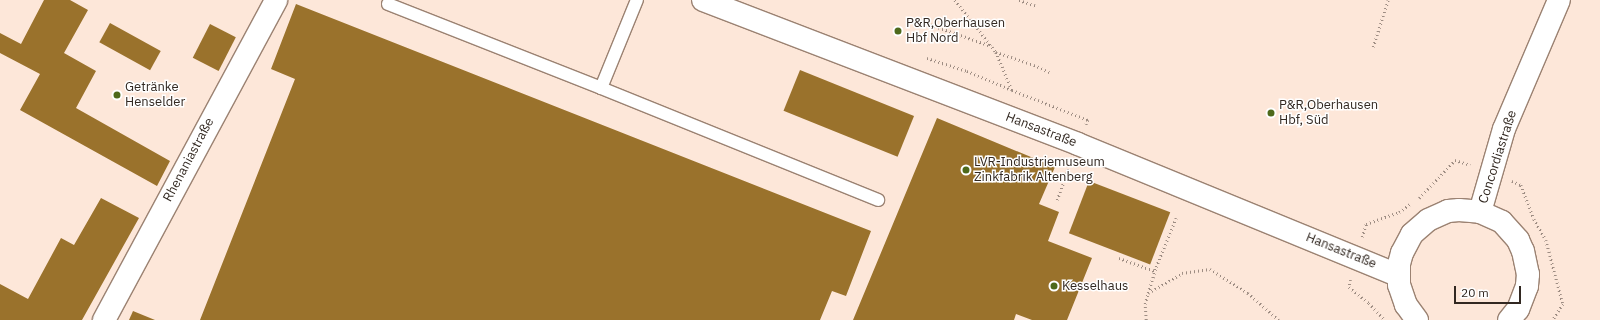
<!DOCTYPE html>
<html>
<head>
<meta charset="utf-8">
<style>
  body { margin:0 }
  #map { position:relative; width:1600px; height:320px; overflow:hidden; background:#fde7d9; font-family:"IBM Plex Sans",sans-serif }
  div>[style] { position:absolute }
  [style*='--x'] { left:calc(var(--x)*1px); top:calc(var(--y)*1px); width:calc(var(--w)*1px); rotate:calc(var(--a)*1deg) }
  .building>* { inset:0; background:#9a722c; transform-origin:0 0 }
  .path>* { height:2.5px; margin-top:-1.25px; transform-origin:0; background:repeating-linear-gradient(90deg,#9e8d83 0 1px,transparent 0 4px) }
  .roads { filter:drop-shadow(1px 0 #9b8272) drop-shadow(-1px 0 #9b8272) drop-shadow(0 1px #9b8272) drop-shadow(0 -1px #9b8272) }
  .service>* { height:12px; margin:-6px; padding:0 6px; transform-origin:6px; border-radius:6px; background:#fff }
  .minor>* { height:22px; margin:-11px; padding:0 11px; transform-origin:11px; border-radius:11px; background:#fff }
  .secondary>* { height:22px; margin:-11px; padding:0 11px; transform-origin:11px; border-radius:11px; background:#fff }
  .dots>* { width:11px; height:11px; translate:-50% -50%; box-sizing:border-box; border:2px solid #fff; border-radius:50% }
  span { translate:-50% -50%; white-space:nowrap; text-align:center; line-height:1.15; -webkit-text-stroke:3px #fff; paint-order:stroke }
  .poi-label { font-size:13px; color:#322821 }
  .left { translate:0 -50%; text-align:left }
  .street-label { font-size:13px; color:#322821 }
  .scale { position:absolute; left:1454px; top:286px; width:67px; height:18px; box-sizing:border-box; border:2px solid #322821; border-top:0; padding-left:5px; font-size:12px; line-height:14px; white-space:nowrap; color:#322821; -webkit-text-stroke:3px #fff; paint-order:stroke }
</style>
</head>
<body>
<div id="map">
  <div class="building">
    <i style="clip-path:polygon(44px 0,70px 0,88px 10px,64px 53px,96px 71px,76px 108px,170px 161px,157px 186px,20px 110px,40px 74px,0 53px,0 33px,21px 44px)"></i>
    <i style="clip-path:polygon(296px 4px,871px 231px,846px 296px,832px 291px,820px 320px,200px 320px,295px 79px,271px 69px)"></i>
    <i style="left:110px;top:23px;width:58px;height:22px;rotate:29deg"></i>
    <i style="left:210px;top:24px;width:29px;height:38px;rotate:27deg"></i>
    <i style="left:800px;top:70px;width:123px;height:44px;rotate:22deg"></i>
    <i style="clip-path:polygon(937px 118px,1055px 167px,1039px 204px,1059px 212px,1048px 241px,1092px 258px,1067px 320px,1032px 320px,1016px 314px,1014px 320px,853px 320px)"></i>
    <i style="left:1089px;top:181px;width:87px;height:56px;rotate:21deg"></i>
    <i style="clip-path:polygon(101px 198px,139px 218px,82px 320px,0 320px,0 284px,28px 299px,61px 238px,74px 245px)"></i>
    <i style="clip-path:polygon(133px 311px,155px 320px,129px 320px)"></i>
  </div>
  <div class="path">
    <i style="--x:955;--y:0;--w:66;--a:51.7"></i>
    <i style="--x:996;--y:52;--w:41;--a:67.2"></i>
    <i style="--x:1012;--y:90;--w:82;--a:21.5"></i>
    <i style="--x:1088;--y:120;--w:5;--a:112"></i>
    <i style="--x:1019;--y:0;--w:18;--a:19"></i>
    <i style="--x:912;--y:18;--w:84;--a:19.5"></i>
    <i style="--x:1373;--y:47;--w:49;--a:-72.3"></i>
    <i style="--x:996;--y:52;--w:40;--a:18.9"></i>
    <i style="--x:1034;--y:65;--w:17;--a:25"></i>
    <i style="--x:927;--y:58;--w:42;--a:18"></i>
    <i style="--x:967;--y:71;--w:49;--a:22.9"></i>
    <i style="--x:1512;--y:181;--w:10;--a:24"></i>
    <i style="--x:1521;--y:185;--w:36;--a:69"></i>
    <i style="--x:1534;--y:219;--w:24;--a:60"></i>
    <i style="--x:1546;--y:240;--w:66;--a:75.1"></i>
    <i style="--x:1563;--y:304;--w:19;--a:122"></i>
    <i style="--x:1419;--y:198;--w:52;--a:-46.5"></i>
    <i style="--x:1455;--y:160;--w:16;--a:18"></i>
    <i style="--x:1057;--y:200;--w:38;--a:-70"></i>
    <i style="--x:1362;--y:237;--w:14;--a:-73"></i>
    <i style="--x:1366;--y:224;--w:35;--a:-20"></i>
    <i style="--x:1399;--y:212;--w:14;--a:-36"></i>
    <i style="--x:1119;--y:258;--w:38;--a:20"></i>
    <i style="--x:1351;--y:280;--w:7;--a:106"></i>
    <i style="--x:1349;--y:287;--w:26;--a:39"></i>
    <i style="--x:1369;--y:303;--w:23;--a:47"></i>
    <i style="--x:1148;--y:293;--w:39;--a:-30"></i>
    <i style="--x:1182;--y:273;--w:28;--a:-8"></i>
    <i style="--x:1210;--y:269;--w:45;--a:32.3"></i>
    <i style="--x:1248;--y:293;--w:41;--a:41.1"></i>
    <i style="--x:1146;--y:320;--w:16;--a:-94"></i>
    <i style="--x:1145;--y:304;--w:11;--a:-75"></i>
    <i style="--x:1148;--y:293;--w:27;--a:-73"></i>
    <i style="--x:1156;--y:267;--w:53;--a:-67.8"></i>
  </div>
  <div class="roads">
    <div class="service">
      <i style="--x:388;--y:4;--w:229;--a:21.5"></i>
      <i style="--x:601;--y:88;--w:95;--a:-67.8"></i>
      <i style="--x:601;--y:88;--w:299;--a:22"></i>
    </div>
    <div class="minor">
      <i style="--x:104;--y:320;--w:363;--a:-61.7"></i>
    </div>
    <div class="secondary">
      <i style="--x:703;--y:0;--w:402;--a:21"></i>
      <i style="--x:1078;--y:144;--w:346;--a:22.3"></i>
      <i style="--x:1480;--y:212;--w:86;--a:-73.9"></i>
      <i style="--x:1504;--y:129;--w:140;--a:-66.9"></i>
      <i style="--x:1417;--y:320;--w:19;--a:-126"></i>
      <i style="--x:1406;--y:305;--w:21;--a:-109"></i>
      <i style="--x:1399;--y:285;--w:21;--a:-90"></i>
      <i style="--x:1399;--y:264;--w:11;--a:-75"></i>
      <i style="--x:1402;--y:253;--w:21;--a:-62"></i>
      <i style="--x:1412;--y:234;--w:21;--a:-41"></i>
      <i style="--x:1428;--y:220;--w:22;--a:-24"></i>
      <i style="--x:1448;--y:211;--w:11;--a:-5"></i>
      <i style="--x:1459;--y:210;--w:21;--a:5"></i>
      <i style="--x:1480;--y:212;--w:24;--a:24"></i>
      <i style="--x:1502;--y:222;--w:24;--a:48"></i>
      <i style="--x:1518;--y:240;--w:12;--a:66"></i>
      <i style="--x:1523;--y:251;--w:24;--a:78"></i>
      <i style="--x:1528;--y:274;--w:12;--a:95"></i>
      <i style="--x:1527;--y:286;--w:25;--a:111"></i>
      <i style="--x:1518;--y:309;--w:14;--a:129"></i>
    </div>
  </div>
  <div class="dots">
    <i style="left:898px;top:31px;background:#4e691b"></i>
    <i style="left:117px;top:95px;background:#4e691b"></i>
    <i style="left:1271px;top:113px;background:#4e691b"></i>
    <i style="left:966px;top:170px;background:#4e691b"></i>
    <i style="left:1054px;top:286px;background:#4e691b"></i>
  </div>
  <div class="poi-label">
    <span class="left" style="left:906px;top:31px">P&amp;R,Oberhausen<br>Hbf Nord</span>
    <span class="left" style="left:125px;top:95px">Getränke<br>Henselder</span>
    <span class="left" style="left:1279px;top:113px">P&amp;R,Oberhausen<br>Hbf, Süd</span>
    <span class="left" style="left:974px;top:170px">LVR-Industriemuseum<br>Zinkfabrik Altenberg</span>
    <span class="left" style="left:1062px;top:286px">Kesselhaus</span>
  </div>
  <div class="street-label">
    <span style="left:1041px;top:130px;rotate:21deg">Hansastraße</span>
    <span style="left:1498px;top:157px;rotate:-72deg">Concordiastraße</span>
    <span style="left:189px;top:160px;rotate:-62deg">Rhenaniastraße</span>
    <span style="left:1341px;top:251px;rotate:22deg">Hansastraße</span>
  </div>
  <div class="scale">20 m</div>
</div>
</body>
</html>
